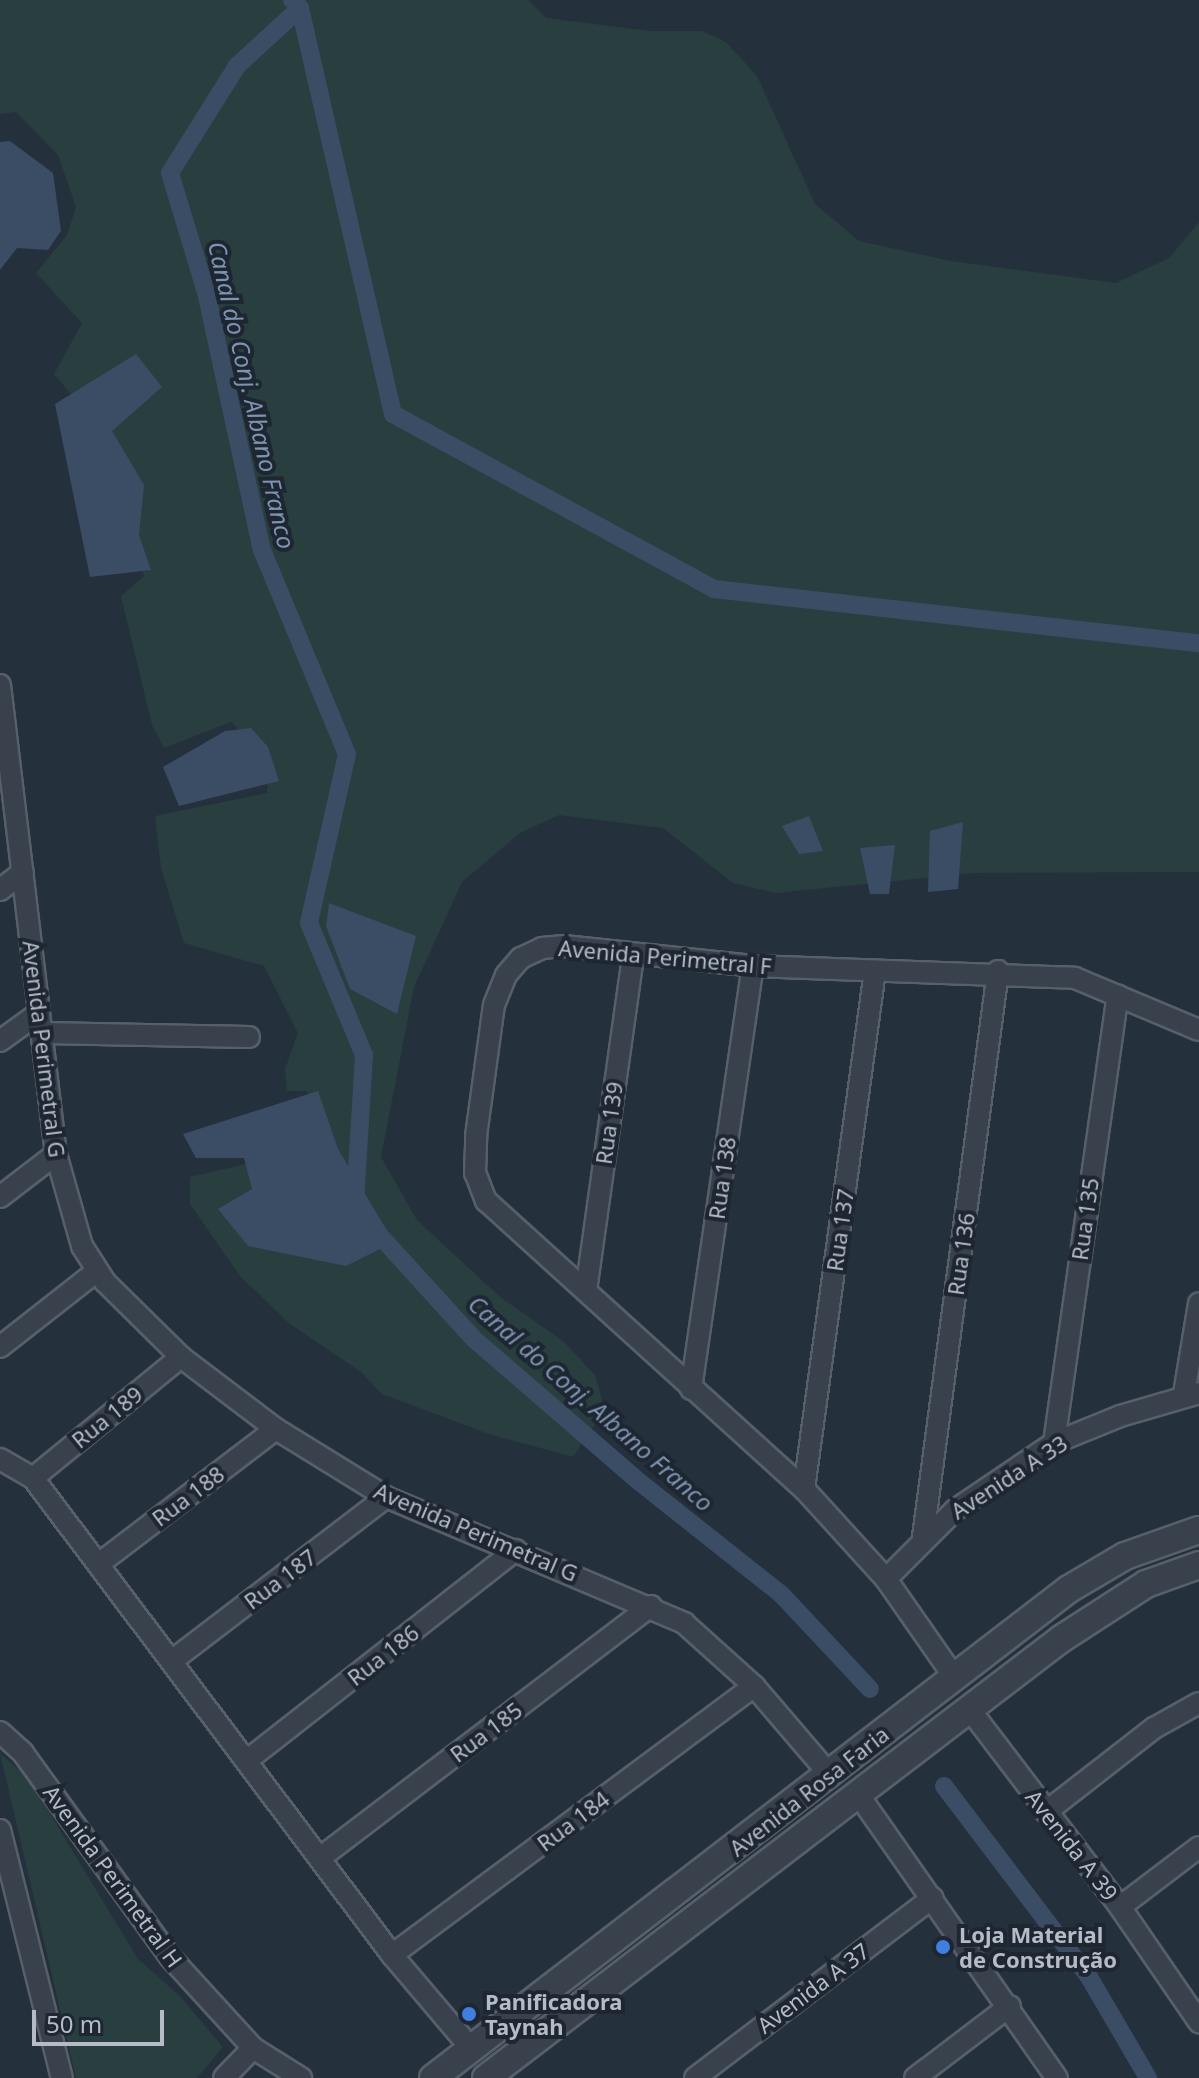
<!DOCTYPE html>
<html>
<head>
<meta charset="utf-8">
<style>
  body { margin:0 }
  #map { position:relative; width:1199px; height:2078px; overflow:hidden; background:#25303d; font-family:"Noto Sans",sans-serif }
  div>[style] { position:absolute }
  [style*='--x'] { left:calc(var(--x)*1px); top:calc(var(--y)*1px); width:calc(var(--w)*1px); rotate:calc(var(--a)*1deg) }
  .green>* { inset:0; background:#283e3f }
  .water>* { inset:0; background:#3b4d65 }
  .canal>* { height:18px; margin:-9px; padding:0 9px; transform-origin:9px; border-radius:9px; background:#3b4d65 }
  .roads { filter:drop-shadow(2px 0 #575f6b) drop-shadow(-2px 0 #575f6b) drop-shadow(0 2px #575f6b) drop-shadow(0 -2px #575f6b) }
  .minor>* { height:20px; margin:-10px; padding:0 10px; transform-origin:10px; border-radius:10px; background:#39414d }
  .tertiary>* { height:26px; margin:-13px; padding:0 13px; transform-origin:13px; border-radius:13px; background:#39414d }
  .dots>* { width:22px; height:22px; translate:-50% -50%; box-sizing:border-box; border:4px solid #1e2632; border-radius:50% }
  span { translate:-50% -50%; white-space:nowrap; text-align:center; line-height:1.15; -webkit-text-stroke:8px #1e2632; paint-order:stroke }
  .street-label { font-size:22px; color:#b5bcc8 }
  .poi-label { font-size:22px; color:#b5bcc8; font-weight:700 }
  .left { translate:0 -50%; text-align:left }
  .water-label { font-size:24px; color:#7d93af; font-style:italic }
  .scale { position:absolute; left:32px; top:2010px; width:132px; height:36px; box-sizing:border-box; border:4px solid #b5bcc8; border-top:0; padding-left:10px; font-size:24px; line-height:28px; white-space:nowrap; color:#b5bcc8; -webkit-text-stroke:6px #1e2632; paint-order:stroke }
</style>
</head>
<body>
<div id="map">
  <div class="green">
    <i style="clip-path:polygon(0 0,528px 0,546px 18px,650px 31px,702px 31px,726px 42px,757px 76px,815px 204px,859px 241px,951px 261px,1116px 283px,1169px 258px,1199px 222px,1199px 872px,974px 873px,776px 893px,733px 883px,663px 828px,559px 815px,520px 833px,462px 882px,414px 987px,381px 1157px,417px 1220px,500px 1297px,563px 1341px,595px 1375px,602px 1399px,597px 1421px,573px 1457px,489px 1434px,382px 1394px,361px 1372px,290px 1324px,240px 1276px,190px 1204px,190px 1177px,298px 1152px,321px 1122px,307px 1091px,287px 1091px,285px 1069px,298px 1033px,264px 966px,184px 943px,161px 868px,155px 816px,267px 793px,268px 760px,231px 722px,164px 748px,152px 725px,121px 596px,144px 576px,100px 428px,54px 374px,82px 323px,36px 273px,67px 235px,76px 207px,58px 155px,16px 112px,0 114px)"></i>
    <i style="clip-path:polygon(0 1753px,29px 1779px,138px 1959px,180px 1996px,223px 2047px,197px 2078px,76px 2078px)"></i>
  </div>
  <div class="water">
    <i style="clip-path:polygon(10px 141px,53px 173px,61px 231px,48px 250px,17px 248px,0 270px,0 142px)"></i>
    <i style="clip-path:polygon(136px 354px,162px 387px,112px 431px,144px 485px,139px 535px,151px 570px,90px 577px,55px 404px)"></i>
    <i style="clip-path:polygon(251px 728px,268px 747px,279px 781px,179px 806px,163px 767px,225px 731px)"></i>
    <i style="clip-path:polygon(809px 816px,823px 851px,799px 854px,782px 826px)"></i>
    <i style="clip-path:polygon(963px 822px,958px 889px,928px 892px,930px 831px)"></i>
    <i style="clip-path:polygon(895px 845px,889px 894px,870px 894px,860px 848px)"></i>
    <i style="clip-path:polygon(329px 903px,416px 936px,397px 1014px,350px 989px,326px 926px)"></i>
    <i style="clip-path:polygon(318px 1091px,338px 1149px,394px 1242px,346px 1266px,248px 1246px,218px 1209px,252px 1189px,244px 1158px,196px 1158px,183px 1134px)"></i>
  </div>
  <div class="canal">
    <i style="--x:292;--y:0;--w:11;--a:45"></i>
    <i style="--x:300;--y:8;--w:417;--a:77.1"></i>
    <i style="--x:393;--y:414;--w:366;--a:28.6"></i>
    <i style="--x:714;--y:589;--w:488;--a:6.4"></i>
    <i style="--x:300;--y:8;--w:86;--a:137.4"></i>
    <i style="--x:237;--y:66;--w:126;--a:122.1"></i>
    <i style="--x:170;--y:173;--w:124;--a:73.2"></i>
    <i style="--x:206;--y:292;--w:264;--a:77.8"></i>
    <i style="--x:262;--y:550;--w:221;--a:67.4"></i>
    <i style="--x:347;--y:754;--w:173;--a:102.7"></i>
    <i style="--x:309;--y:923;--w:143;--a:67.4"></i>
    <i style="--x:364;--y:1055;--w:149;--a:93.5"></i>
    <i style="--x:372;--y:1227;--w:153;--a:47.7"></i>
    <i style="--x:475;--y:1340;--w:214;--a:40.8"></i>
    <i style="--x:637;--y:1480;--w:184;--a:38.4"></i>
    <i style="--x:781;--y:1594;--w:130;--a:46.9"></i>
    <i style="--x:944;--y:1786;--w:240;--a:52.8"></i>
    <i style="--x:1089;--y:1977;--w:117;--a:59.7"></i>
  </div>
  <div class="roads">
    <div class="minor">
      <i style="--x:0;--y:685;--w:472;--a:83.2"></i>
      <i style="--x:56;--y:1154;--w:96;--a:74.2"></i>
      <i style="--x:82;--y:1246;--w:43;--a:57.4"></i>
      <i style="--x:105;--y:1282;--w:107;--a:44.6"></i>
      <i style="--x:181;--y:1357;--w:119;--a:37.2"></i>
      <i style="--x:276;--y:1429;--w:129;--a:31.7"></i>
      <i style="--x:386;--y:1497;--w:324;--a:22.9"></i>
      <i style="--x:684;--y:1623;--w:94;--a:42"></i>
      <i style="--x:754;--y:1686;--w:118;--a:49.5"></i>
      <i style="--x:0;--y:890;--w:29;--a:-38"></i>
      <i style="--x:44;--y:1033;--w:205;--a:1.1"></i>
      <i style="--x:0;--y:1041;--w:48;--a:-35.7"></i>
      <i style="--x:0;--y:1197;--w:71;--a:-37.5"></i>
      <i style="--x:586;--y:1291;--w:338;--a:-82"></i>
      <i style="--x:0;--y:1347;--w:123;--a:-38.1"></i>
      <i style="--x:691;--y:1389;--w:428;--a:-81.7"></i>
      <i style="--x:1184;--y:1394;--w:92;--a:-80.6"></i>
      <i style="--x:1054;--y:1443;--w:452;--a:-81.9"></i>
      <i style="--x:0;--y:1459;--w:38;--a:30"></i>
      <i style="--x:33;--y:1478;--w:597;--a:53.03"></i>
      <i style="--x:392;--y:1955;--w:122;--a:49.7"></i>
      <i style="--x:33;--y:1478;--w:191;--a:-39.3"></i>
      <i style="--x:804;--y:1489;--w:523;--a:-82.2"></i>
      <i style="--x:923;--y:1537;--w:571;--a:-82.45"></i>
      <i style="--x:100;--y:1563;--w:221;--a:-37.3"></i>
      <i style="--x:886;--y:1579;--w:98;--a:-45"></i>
      <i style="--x:955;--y:1510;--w:120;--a:-34.1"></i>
      <i style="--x:1054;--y:1443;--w:71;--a:-22.2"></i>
      <i style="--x:1120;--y:1416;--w:82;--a:-16.2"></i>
      <i style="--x:173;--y:1660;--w:268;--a:-37.4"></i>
      <i style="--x:955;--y:1678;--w:121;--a:-124.9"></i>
      <i style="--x:886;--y:1579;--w:122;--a:-132.3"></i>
      <i style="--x:804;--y:1489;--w:429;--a:-137.8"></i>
      <i style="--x:486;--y:1201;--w:30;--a:-111"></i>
      <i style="--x:475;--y:1173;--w:37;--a:-88"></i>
      <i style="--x:476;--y:1136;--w:132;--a:-82.2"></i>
      <i style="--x:494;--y:1005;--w:32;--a:-68"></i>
      <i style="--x:506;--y:975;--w:23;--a:-49"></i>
      <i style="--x:521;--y:958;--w:23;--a:-25"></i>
      <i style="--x:542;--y:948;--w:22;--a:-5"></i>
      <i style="--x:564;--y:946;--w:190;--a:6"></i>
      <i style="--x:753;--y:966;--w:322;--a:2.1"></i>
      <i style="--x:1075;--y:978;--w:134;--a:22.8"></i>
      <i style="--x:970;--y:1710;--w:248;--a:52.7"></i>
      <i style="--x:1120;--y:1907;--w:140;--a:55.5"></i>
      <i style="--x:0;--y:1732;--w:31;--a:42"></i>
      <i style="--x:23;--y:1753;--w:251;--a:54.2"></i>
      <i style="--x:170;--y:1957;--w:123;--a:47.6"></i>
      <i style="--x:253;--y:2048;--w:57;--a:32"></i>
      <i style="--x:249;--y:1759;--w:339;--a:-38.1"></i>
      <i style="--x:860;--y:1797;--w:343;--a:55"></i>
      <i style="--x:1046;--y:1812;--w:137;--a:-37.9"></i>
      <i style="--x:1154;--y:1728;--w:51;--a:-29.1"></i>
      <i style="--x:0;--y:1830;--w:256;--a:76"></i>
      <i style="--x:320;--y:1858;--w:416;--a:-37.3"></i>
      <i style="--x:1120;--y:1907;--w:99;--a:-37.2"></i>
      <i style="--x:392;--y:1955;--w:451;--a:-36.6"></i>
      <i style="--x:224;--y:2078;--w:42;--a:-46"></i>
      <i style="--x:695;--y:2078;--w:298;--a:-37.2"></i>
      <i style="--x:915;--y:2078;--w:119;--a:-37.2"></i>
    </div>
    <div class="tertiary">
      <i style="--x:433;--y:2078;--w:802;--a:-37.56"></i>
      <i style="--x:1069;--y:1589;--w:65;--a:-30.5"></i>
      <i style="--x:1125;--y:1556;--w:78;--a:-19.4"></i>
      <i style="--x:486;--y:2078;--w:723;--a:-37.36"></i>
      <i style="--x:1061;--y:1639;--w:101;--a:-32.9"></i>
      <i style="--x:1146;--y:1584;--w:56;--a:-19.7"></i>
    </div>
  </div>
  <div class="dots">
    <i style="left:943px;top:1947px;background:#3f7fe0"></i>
    <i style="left:469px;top:2014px;background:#3f7fe0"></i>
  </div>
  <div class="street-label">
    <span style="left:665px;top:957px;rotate:5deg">Avenida Perimetral F</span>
    <span style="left:44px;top:1049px;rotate:83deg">Avenida Perimetral G</span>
    <span style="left:609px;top:1123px;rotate:-82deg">Rua 139</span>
    <span style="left:722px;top:1178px;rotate:-82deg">Rua 138</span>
    <span style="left:1085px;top:1219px;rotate:-82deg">Rua 135</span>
    <span style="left:840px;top:1230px;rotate:-82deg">Rua 137</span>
    <span style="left:961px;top:1254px;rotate:-82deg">Rua 136</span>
    <span style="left:107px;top:1417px;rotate:-39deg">Rua 189</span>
    <span style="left:1009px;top:1477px;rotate:-33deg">Avenida A 33</span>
    <span style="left:188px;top:1496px;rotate:-37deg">Rua 188</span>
    <span style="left:476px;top:1532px;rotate:23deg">Avenida Perimetral G</span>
    <span style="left:280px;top:1579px;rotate:-37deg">Rua 187</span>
    <span style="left:383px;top:1655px;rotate:-38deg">Rua 186</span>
    <span style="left:486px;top:1732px;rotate:-37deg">Rua 185</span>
    <span style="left:809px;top:1791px;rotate:-38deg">Avenida Rosa Faria</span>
    <span style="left:573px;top:1821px;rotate:-37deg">Rua 184</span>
    <span style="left:1072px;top:1845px;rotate:52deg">Avenida A 39</span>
    <span style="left:113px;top:1876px;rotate:54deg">Avenida Perimetral H</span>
    <span style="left:813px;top:1988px;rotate:-37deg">Avenida A 37</span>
  </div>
  <div class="poi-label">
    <span class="left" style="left:959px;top:1947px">Loja Material<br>de Construção</span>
    <span class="left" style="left:485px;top:2014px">Panificadora<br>Taynah</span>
  </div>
  <div class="water-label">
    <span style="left:252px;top:395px;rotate:77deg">Canal do Conj. Albano Franco</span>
    <span style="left:591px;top:1403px;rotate:41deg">Canal do Conj. Albano Franco</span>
  </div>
  <div class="scale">50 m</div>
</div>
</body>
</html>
